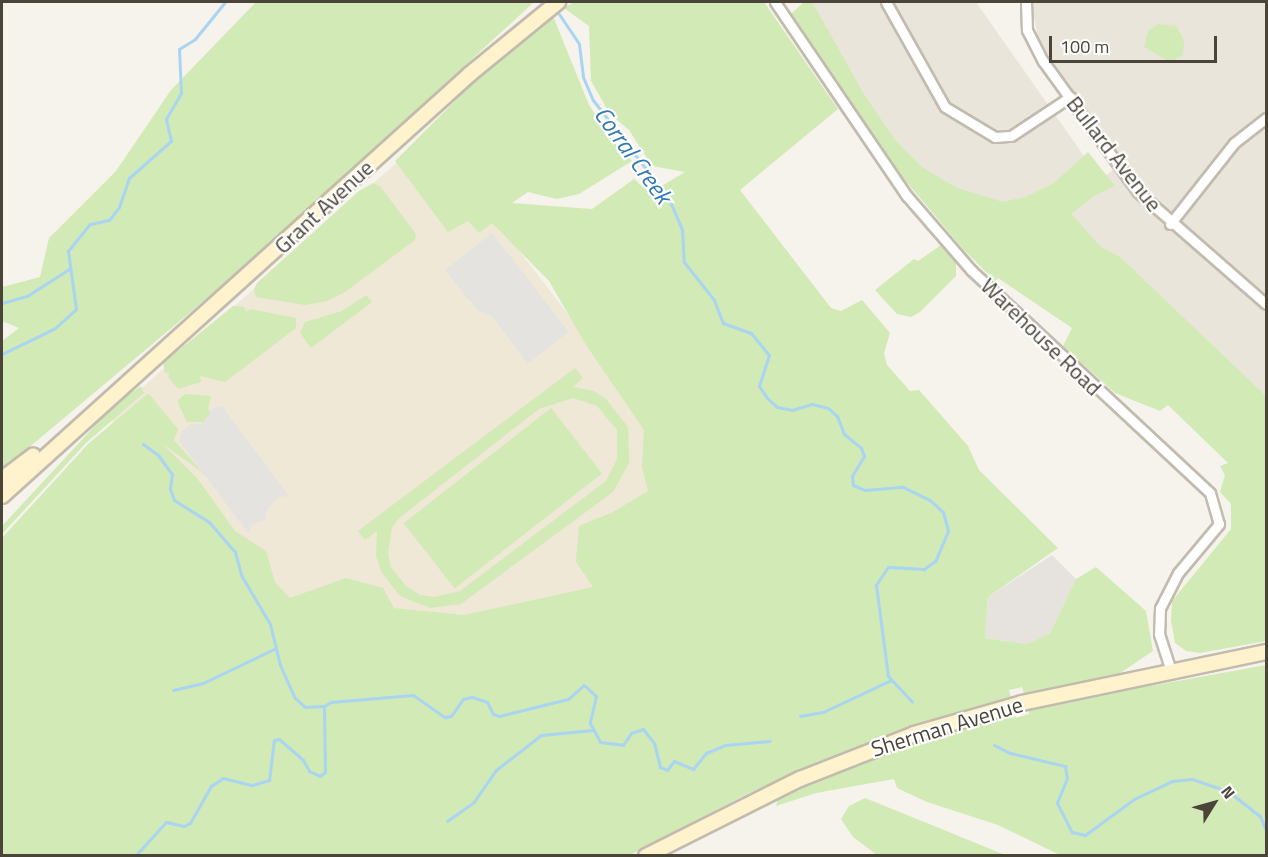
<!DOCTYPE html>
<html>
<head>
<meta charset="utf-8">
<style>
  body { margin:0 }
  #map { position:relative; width:1268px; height:857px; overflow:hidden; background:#f6f3ec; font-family:"Titillium Web",sans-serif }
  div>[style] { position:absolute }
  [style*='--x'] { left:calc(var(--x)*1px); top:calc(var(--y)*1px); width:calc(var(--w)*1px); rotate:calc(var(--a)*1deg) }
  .residential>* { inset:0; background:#eae5da }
  .industrial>* { inset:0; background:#e6e2dd }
  .education>* { inset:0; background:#efe8d6 }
  .green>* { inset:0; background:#d2eab5; transform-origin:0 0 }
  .parking>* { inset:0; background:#e5e3e0 }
  .stream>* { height:3px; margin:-1.5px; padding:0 1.5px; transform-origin:1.5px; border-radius:1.5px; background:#a9d4f2 }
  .roads { filter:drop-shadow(2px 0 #c2bbae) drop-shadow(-2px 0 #c2bbae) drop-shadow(0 2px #c2bbae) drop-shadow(0 -2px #c2bbae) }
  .street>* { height:9px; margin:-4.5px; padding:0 4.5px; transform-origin:4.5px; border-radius:4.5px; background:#fff }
  .secondary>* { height:14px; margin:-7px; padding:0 7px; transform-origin:7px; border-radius:7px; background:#fff3cd }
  span { translate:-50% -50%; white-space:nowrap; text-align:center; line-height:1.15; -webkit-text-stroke:4.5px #fff; paint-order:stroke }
  .street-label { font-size:22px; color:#4b4439 }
  .water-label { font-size:24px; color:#2e7ab2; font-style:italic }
  .frame { position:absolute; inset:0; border:3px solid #4b4439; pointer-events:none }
  .north { position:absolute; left:1184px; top:773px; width:60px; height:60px; -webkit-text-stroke:4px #fff; paint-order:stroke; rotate:53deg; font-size:16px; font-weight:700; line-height:24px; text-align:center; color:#4b4439 }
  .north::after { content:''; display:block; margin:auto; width:21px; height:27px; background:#4b4439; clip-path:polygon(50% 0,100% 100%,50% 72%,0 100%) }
  .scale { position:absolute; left:1049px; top:36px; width:168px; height:27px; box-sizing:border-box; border:3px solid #4b4439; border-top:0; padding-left:8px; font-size:18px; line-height:21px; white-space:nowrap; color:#4b4439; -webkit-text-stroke:4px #fff; paint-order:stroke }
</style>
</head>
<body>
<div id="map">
  <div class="residential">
    <i style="clip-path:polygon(806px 2px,976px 2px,1091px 166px,1056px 194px,991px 212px,886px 146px)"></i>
    <i style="clip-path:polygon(1031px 2px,1266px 2px,1266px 429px,1059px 212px,1123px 162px,1039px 42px)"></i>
  </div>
  <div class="industrial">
    <i style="clip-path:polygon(1052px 555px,1076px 579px,1050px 633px,1027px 644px,985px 638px,988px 597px)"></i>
  </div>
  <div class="education">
    <i style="clip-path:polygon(429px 134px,662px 436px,674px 495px,597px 610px,306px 634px,109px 417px)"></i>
  </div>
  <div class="green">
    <i style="clip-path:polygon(256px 2px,534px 2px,260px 254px,2px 470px,2px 341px,19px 328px,2px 321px,2px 287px,40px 277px,49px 238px,116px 171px,171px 90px)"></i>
    <i style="clip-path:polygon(574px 2px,764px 2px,838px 109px,740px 190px,831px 308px,841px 311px,862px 300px,890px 333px,884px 353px,887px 365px,910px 391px,919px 390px,968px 446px,979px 470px,1058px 548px,988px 597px,985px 638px,1027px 644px,1050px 633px,1076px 579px,1096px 567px,1146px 611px,1153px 651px,1120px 673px,1024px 694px,1022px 687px,1009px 690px,1011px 698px,919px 725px,830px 758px,747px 794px,630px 855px,2px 855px,2px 538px,88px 444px,146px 395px,149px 394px,178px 429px,174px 440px,203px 473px,163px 444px,197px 478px,235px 531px,266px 551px,275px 582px,290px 598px,346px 578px,383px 588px,394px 608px,464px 615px,593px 587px,576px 562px,579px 526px,613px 512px,648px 491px,642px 467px,644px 430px,586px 345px,549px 281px,492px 223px,479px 233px,468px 221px,448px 232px,395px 161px,478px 78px,553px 16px,589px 105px,614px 142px,632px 161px,579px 194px,557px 199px,528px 192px,512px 203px,592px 209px,634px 179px,650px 193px,685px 172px,652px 166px,629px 130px,610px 114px,591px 81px,589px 26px,564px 8px)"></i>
    <i style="clip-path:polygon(804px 2px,812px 2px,865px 96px,896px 141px,922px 167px,957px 188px,1003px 202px,1025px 197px,1054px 183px,1088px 152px,1115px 186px,1094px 196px,1071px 214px,1102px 248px,1119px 256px,1266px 396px,1266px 641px,1200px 653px,1186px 651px,1175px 643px,1171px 621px,1172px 601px,1231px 529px,1231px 504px,1220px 492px,1225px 475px,1220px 466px,1228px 463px,1168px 405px,1160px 411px,1115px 393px,1063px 346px,1072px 328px,998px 278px,995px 281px,963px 249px,888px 160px,809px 42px,791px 14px)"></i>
    <i style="clip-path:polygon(1158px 24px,1176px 26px,1184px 40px,1183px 55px,1170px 62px,1144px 47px,1148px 31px)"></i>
    <i style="clip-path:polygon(373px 183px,380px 186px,416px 234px,415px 240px,345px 292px,327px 301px,305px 305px,256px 297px,254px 289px,257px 283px,359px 191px)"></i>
    <i style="clip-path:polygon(941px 245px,956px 261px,956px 276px,920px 312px,911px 317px,897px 314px,875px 290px,914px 259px,918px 261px)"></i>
    <i style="clip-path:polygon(366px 295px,372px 302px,311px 348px,300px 333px,305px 322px,342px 311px)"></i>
    <i style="clip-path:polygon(233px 306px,244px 307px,246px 312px,250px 309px,296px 318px,296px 328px,225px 382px,200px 376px,201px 382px,178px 389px,168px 377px,169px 372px,165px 373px,163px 363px)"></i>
    <i style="clip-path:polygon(evenodd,575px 368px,583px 378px,573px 387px,594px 391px,606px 399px,628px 427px,629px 463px,613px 492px,461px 604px,430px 608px,400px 596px,382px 573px,376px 556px,377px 531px,365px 540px,358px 531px,575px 368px,573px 398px,597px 406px,617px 430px,617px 459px,606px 481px,460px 591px,434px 597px,420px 595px,406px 586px,391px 567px,388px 554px,392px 528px,398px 519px,539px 409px,573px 398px)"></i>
    <i style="clip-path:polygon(141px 386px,144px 393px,87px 442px,2px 534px,2px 526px,116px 403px)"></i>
    <i style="clip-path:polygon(185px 394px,211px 396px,208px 409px,238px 445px,225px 455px,201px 422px,187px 422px,179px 405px,178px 400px)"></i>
    <i style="left:551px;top:408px;width:83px;height:187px;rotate:52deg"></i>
    <i style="clip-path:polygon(1266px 665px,1266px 855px,1060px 855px,998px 825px,927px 802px,897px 788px,894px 779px,816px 793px,776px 806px,779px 795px,807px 783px,968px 725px,1014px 712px,1016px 718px,1029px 714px,1028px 708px)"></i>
    <i style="clip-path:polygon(865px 798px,944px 830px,1005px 855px,877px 855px,853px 837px,841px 819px,849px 806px)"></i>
  </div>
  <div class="parking">
    <i style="clip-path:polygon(492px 233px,569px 332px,527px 364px,493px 317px,478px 311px,445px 270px)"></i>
    <i style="clip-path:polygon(222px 406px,289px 496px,279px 497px,267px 510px,265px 520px,253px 524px,248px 533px,179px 441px,183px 430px,191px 424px,202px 424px,214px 408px)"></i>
  </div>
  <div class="stream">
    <i style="--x:559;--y:14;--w:36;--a:56"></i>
    <i style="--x:579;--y:44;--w:33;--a:83"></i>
    <i style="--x:583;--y:77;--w:25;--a:67"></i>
    <i style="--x:593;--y:100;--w:125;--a:52.5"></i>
    <i style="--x:669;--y:199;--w:33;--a:67"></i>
    <i style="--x:682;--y:229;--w:33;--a:87"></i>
    <i style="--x:684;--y:262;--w:48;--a:51.7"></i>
    <i style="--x:714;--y:300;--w:25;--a:69"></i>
    <i style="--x:723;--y:323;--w:30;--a:20"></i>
    <i style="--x:751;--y:333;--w:28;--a:51"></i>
    <i style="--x:769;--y:355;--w:33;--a:108"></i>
    <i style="--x:759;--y:386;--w:14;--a:56"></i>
    <i style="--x:767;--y:398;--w:13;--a:42"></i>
    <i style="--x:777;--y:407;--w:15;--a:11"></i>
    <i style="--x:792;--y:410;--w:21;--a:-17"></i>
    <i style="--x:812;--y:404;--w:16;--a:14"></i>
    <i style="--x:828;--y:408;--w:12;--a:42"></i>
    <i style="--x:837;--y:416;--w:19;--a:69"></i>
    <i style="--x:844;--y:434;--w:22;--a:39"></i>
    <i style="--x:861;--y:448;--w:9;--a:69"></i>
    <i style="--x:864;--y:456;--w:23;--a:121"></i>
    <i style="--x:852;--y:476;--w:9;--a:84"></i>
    <i style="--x:853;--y:485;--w:13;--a:23"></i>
    <i style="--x:865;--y:490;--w:38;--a:-5"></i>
    <i style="--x:903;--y:487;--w:30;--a:26"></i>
    <i style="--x:930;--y:500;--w:18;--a:43"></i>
    <i style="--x:943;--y:512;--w:20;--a:75"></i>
    <i style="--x:948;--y:531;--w:33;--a:113"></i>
    <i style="--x:935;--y:561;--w:14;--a:144"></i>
    <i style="--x:924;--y:569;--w:36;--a:-177"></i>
    <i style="--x:888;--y:567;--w:22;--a:124"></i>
    <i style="--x:876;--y:585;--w:92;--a:82.5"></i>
    <i style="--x:888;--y:676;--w:35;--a:47"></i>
    <i style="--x:2;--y:303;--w:26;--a:-16"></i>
    <i style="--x:27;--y:296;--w:50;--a:-32.7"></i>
    <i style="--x:2;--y:354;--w:59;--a:-26.1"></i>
    <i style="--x:55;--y:328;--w:28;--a:-42"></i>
    <i style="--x:76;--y:309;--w:59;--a:-97.9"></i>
    <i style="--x:68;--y:251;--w:35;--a:-51"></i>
    <i style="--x:90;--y:224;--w:19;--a:-12"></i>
    <i style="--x:109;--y:220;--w:16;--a:-52"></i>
    <i style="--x:119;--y:207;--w:31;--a:-71"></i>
    <i style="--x:129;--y:178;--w:56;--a:-41.4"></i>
    <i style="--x:171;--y:141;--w:23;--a:-103"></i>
    <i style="--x:166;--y:119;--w:30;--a:-60"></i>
    <i style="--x:181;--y:93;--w:44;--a:-92.6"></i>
    <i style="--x:179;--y:49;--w:19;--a:-32"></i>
    <i style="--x:195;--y:39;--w:48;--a:-51"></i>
    <i style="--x:143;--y:444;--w:19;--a:36"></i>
    <i style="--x:158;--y:455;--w:24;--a:54"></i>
    <i style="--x:172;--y:474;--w:15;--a:98"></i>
    <i style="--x:170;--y:489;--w:12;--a:70"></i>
    <i style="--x:174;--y:500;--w:41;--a:32.2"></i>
    <i style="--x:209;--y:522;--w:40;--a:49"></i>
    <i style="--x:235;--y:552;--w:24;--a:75"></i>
    <i style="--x:241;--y:575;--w:57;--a:59.4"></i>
    <i style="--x:270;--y:624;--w:42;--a:76.3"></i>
    <i style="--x:280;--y:665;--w:36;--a:66"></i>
    <i style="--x:295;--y:698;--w:13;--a:42"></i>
    <i style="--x:305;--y:707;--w:19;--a:-3"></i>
    <i style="--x:173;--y:690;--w:31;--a:-13"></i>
    <i style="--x:203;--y:683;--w:81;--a:-25.6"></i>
    <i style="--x:800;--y:716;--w:23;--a:-10"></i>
    <i style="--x:823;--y:712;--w:75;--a:-25.2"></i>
    <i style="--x:994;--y:745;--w:18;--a:27"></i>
    <i style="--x:1010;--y:753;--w:57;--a:13.3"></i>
    <i style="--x:1065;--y:766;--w:12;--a:81"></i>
    <i style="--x:1067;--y:778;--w:27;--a:112"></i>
    <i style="--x:1057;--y:803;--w:33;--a:63"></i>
    <i style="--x:1072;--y:832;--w:13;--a:13"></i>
    <i style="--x:1085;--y:835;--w:61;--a:-36.3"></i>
    <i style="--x:1134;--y:799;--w:42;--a:-25.3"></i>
    <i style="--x:1172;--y:781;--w:20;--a:-6"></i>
    <i style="--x:1192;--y:779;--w:39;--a:19"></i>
    <i style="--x:1229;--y:792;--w:39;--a:38"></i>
    <i style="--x:1260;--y:816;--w:16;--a:68"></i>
    <i style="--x:447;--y:821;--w:32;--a:-35"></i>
    <i style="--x:473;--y:803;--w:40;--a:-55.1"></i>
    <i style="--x:496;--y:770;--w:57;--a:-37.9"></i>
    <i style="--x:541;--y:735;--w:52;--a:-5.5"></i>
    <i style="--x:135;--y:856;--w:46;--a:-47.6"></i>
    <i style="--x:166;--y:822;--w:18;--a:13"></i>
    <i style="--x:184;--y:826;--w:7;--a:-27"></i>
    <i style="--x:190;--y:823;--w:43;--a:-60.4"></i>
    <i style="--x:211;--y:786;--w:14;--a:-34"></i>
    <i style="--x:223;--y:778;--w:30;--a:14"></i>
    <i style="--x:252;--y:785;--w:18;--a:-16"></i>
    <i style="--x:269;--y:780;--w:40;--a:-82.9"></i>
    <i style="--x:274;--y:740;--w:5;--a:-11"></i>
    <i style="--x:279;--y:739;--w:32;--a:41"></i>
    <i style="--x:303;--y:760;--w:13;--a:61"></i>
    <i style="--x:309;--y:771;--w:12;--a:24"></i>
    <i style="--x:320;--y:776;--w:6;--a:-39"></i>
    <i style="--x:325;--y:772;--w:66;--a:-90.9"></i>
    <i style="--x:324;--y:706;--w:8;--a:-30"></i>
    <i style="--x:331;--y:702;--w:82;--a:-4.9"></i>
    <i style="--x:413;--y:695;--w:39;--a:35"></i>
    <i style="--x:445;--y:717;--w:6;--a:-9"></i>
    <i style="--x:451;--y:716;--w:21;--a:-55"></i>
    <i style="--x:463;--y:699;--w:9;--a:-13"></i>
    <i style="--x:472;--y:697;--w:16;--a:18"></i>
    <i style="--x:487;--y:702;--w:13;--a:63"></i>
    <i style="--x:493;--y:714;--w:6;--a:18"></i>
    <i style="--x:499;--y:716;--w:71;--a:-13.8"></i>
    <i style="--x:568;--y:699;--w:21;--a:-41"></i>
    <i style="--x:584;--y:685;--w:16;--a:43"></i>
    <i style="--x:596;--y:696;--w:28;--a:103"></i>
    <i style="--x:590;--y:723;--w:21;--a:62"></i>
    <i style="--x:600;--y:742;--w:23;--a:7"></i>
    <i style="--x:623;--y:745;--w:14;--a:-56"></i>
    <i style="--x:631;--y:733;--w:13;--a:-18"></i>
    <i style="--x:643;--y:729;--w:18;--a:52"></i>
    <i style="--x:654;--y:743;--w:25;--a:76"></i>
    <i style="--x:660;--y:767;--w:8;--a:23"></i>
    <i style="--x:667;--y:770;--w:11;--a:-52"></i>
    <i style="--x:674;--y:761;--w:21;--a:23"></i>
    <i style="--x:693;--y:769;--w:21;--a:-51"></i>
    <i style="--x:706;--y:753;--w:21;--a:-23"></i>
    <i style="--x:725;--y:745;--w:45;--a:-5.1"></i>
  </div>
  <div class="roads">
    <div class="street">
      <i style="--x:775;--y:2;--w:235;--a:55.8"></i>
      <i style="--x:907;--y:196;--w:98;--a:49.1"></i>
      <i style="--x:971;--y:270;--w:327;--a:43"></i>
      <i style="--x:1210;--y:493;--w:32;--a:74"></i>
      <i style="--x:1219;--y:524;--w:64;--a:129.9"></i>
      <i style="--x:1178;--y:573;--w:39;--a:117"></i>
      <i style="--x:1160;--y:608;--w:26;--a:92"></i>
      <i style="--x:1159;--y:634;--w:39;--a:72"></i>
      <i style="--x:886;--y:2;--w:120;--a:60.7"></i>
      <i style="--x:945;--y:107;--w:58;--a:31"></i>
      <i style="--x:995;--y:137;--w:16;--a:-4"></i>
      <i style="--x:1011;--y:136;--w:71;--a:-33.5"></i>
      <i style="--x:1026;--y:2;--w:28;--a:88"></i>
      <i style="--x:1027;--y:30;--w:35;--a:63"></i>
      <i style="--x:1043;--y:61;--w:162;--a:54.1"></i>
      <i style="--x:1138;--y:192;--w:170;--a:41.2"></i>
      <i style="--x:1170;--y:224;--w:103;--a:-51.7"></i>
      <i style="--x:1234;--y:143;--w:41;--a:-38"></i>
    </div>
    <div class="secondary">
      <i style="--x:2;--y:479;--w:39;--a:-37"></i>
      <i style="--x:2;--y:496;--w:630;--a:-42.04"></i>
      <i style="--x:470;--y:74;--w:114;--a:-39.3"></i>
      <i style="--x:646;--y:856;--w:172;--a:-26.6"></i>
      <i style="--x:800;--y:779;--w:123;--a:-21.5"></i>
      <i style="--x:914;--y:734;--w:112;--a:-16"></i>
      <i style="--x:1022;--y:703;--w:249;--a:-11.8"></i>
    </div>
  </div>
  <div class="street-label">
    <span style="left:1114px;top:154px;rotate:52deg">Bullard Avenue</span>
    <span style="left:324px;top:207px;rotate:-43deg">Grant Avenue</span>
    <span style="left:1041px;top:337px;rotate:44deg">Warehouse Road</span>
    <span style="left:947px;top:727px;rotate:-17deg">Sherman Avenue</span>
  </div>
  <div class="water-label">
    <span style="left:633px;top:155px;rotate:54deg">Corral Creek</span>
  </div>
  <div class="frame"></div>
  <div class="north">N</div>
  <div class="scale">100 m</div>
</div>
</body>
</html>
